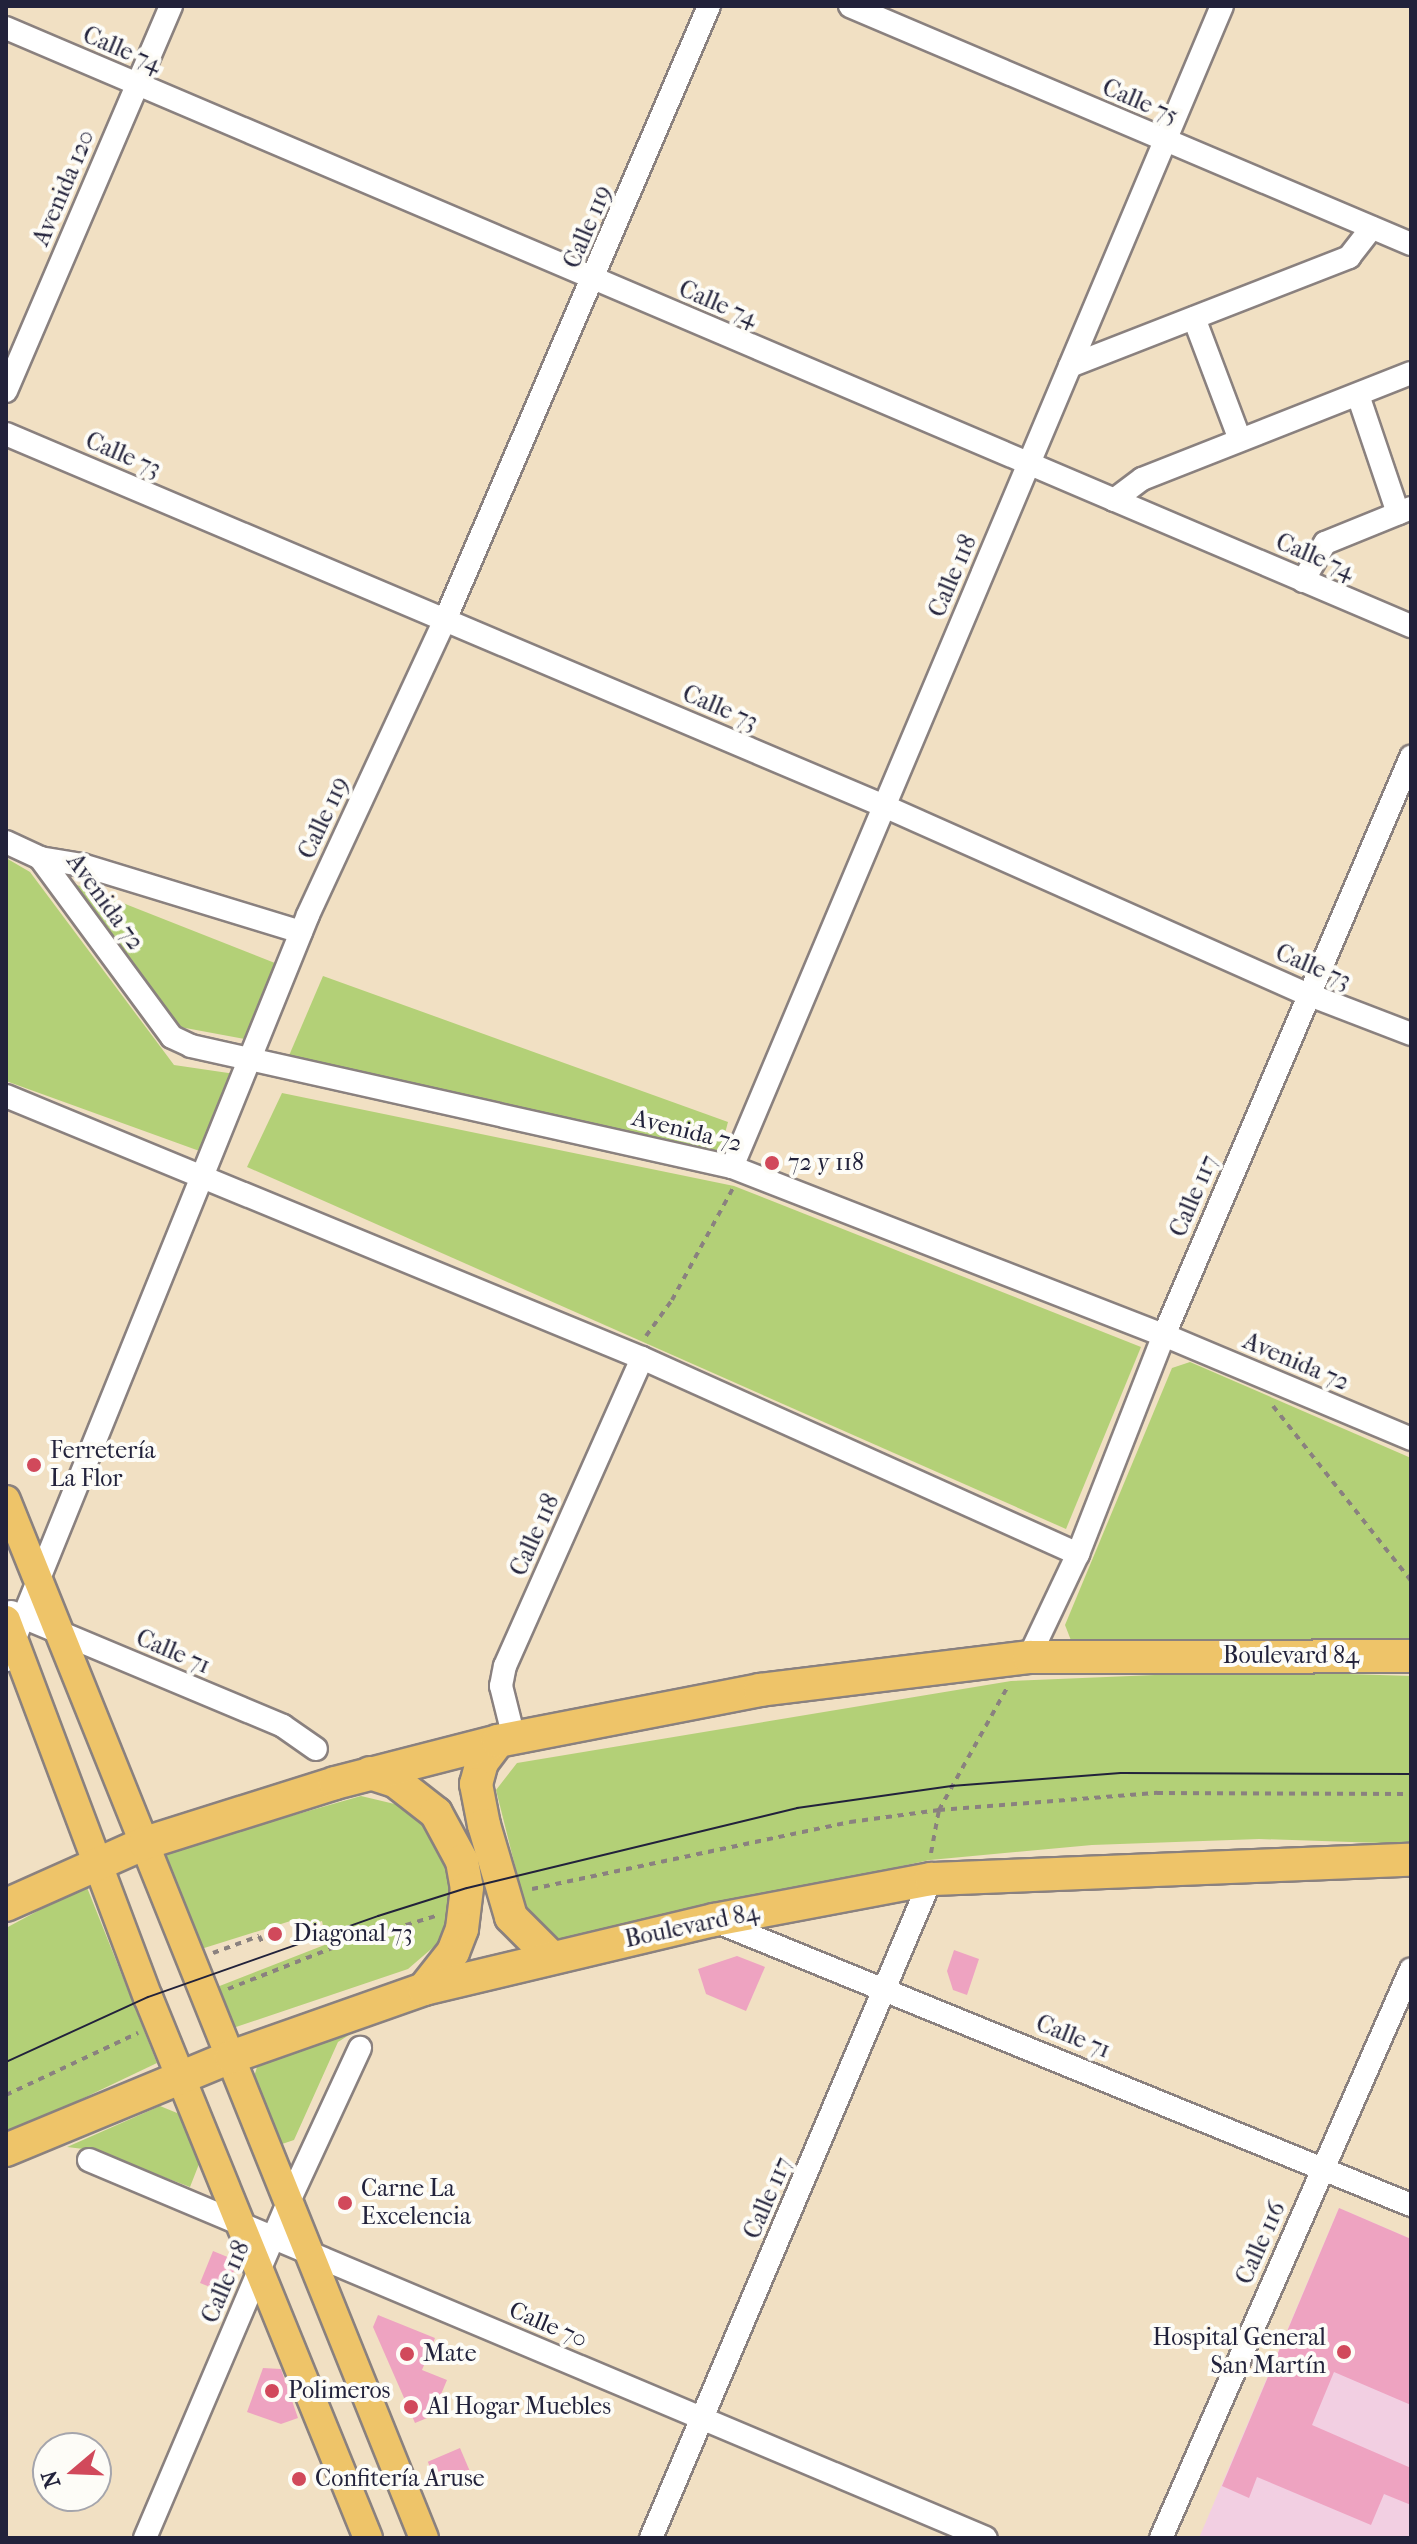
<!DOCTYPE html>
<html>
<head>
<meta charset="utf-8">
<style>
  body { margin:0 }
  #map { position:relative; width:1417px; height:2544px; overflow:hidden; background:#f1e0c3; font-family:"IM FELL French Canon",serif }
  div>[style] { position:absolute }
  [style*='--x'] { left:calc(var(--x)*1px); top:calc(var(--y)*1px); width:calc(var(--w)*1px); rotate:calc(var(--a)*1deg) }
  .built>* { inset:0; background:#f2cfe2 }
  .green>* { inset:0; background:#b3d077 }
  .building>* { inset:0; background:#eea3c1; transform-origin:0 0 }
  .path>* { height:4px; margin-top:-2px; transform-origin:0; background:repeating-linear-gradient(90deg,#8a817f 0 6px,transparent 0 12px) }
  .roads { filter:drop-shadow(2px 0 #8a817f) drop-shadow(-2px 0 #8a817f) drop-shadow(0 2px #8a817f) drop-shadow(0 -2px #8a817f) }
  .minor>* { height:22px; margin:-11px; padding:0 11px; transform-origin:11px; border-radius:11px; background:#fff }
  .major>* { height:28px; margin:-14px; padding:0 14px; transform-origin:14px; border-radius:14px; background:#eec469 }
  .highway>* { height:32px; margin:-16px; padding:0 16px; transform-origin:16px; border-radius:16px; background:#eec469 }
  .tram>* { height:2px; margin:-1px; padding:0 1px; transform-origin:1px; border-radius:1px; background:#22223b }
  .dots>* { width:22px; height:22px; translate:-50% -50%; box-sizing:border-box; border:4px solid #fdfcf7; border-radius:50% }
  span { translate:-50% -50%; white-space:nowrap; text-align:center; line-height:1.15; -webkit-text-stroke:8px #fdfcf7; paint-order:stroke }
  .street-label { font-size:24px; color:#22223b }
  .poi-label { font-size:24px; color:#22223b }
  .left { translate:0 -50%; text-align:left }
  .right { translate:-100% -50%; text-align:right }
  .frame { position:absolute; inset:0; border:8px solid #22223b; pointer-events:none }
  .north { position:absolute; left:32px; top:2432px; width:80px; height:80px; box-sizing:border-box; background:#fdfcf7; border:2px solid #a5a5ac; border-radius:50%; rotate:251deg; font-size:22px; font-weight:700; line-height:32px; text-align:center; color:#22223b }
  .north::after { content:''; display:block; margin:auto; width:28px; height:36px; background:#d1495b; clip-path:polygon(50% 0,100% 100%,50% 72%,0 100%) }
</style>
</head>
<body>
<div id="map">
  <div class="built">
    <i style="clip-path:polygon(1339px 2208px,1411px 2239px,1411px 2538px,1199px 2538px)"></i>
  </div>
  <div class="green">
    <i style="clip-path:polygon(6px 858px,30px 872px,174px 1065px,242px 1075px,205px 1153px,6px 1081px)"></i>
    <i style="clip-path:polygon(72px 883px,285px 967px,250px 1040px,180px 1027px)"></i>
    <i style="clip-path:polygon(323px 976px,728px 1122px,720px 1152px,288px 1058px)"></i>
    <i style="clip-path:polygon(282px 1093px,734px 1186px,1141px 1347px,1066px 1529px,247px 1167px)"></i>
    <i style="clip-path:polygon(1190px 1362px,1411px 1458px,1411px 1645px,1072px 1643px,1065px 1625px,1172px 1368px)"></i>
    <i style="clip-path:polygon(1251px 1671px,1411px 1676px,1411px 1844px,1259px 1839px,1092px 1845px,930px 1860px,556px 1940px,529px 1922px,496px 1790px,517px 1763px,1011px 1681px)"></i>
    <i style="clip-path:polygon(361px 1796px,403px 1806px,440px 1842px,452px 1880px,451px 1914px,437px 1944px,408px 1969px,233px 2028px,217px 1987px,327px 1944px,322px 1921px,304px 1926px,300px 1918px,201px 1949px,164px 1852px)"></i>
    <i style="clip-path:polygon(86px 1885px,157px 2063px,6px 2135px,6px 1928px)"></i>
    <i style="clip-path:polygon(360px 2028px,338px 2042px,294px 2140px,282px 2144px,272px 2138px,250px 2090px,257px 2067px)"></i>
    <i style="clip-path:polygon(160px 2106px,182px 2115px,201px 2159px,190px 2187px,92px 2150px,67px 2147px)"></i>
  </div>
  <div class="building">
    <i style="clip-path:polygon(954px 1950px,979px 1959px,967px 1995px,953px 1990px,947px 1971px)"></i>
    <i style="clip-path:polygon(737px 1956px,765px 1967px,746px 2011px,706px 1994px,698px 1969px)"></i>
    <i style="clip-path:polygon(1339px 2208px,1411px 2239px,1411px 2405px,1334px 2372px,1312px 2425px,1411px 2468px,1411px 2505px,1384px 2494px,1371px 2525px,1257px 2477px,1249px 2498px,1222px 2486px)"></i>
    <i style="clip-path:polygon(213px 2251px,230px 2258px,234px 2271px,225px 2293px,200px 2283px)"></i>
    <i style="clip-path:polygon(378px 2315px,435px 2338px,422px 2370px,447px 2380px,432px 2416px,415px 2423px,373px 2327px)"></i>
    <i style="clip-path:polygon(263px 2368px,281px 2369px,298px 2418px,281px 2424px,247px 2412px)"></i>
    <i style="left:460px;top:2448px;width:25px;height:35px;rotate:67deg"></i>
  </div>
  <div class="path">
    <i style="--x:646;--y:1336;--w:44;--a:-54.2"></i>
    <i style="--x:672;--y:1300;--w:128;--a:-61.4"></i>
    <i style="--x:1273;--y:1406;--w:223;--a:51.7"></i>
    <i style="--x:931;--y:1853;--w:44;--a:-79.5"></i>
    <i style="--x:939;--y:1810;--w:140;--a:-60.9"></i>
    <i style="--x:532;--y:1889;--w:325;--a:-11.9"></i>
    <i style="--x:850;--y:1822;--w:90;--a:-7.7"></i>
    <i style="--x:939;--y:1810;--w:219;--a:-4.5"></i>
    <i style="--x:1157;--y:1793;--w:254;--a:0.2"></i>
    <i style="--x:213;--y:1953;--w:49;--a:-20.3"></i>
    <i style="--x:259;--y:1936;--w:11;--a:63"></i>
    <i style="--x:228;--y:1989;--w:117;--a:-21.5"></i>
    <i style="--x:337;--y:1946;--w:107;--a:-16.9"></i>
    <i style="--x:6;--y:2095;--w:146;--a:-25.2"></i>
  </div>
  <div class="roads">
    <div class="minor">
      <i style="--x:850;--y:6;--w:609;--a:22.99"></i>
      <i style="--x:6;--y:28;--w:1527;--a:23.06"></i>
      <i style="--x:1194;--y:318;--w:130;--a:69.3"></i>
      <i style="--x:1070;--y:366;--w:300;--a:-21.3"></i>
      <i style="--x:1349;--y:257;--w:37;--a:-52"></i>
      <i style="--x:6;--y:391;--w:419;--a:-66.8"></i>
      <i style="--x:1358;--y:395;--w:125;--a:71.3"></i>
      <i style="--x:6;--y:434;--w:954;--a:22.96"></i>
      <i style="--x:884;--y:806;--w:463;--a:24"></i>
      <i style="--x:1307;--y:994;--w:111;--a:21"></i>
      <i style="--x:1114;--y:500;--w:35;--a:-37"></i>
      <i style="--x:1142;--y:479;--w:289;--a:-21.5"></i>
      <i style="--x:1303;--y:581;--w:44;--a:-59.9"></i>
      <i style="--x:1325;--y:543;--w:93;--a:-22.1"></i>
      <i style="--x:6;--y:842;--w:38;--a:25"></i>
      <i style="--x:40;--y:858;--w:222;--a:53.6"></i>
      <i style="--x:172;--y:1037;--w:21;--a:25"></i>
      <i style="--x:191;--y:1046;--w:554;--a:12.61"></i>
      <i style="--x:732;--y:1167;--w:464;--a:21.3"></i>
      <i style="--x:1164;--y:1335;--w:268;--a:22.8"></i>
      <i style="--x:40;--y:858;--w:43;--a:9.5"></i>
      <i style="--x:82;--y:865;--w:229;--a:17"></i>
      <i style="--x:6;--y:1096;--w:688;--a:22.39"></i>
      <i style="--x:642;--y:1358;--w:478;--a:24.2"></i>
      <i style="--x:732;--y:1167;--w:1260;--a:-67.12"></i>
      <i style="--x:11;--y:1612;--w:295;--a:22.7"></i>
      <i style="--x:283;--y:1726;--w:40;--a:34.9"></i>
      <i style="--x:1029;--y:1657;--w:114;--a:-64.6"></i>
      <i style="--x:1078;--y:1554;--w:235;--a:-68.6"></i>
      <i style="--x:1164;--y:1335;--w:629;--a:-66.86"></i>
      <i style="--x:6;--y:1660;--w:804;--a:-67.93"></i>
      <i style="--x:308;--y:915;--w:325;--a:-65.1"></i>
      <i style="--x:445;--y:620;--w:668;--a:-66.73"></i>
      <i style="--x:514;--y:1738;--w:54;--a:-104"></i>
      <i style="--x:501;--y:1686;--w:20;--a:-79"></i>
      <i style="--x:505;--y:1666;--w:337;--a:-66"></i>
      <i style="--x:715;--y:1921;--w:752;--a:22.2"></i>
      <i style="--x:89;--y:2160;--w:973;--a:22.85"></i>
      <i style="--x:145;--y:2538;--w:366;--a:-66.9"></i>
      <i style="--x:289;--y:2201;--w:169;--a:-65.1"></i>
      <i style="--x:651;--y:2538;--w:716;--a:-66.98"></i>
      <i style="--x:1161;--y:2538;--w:621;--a:-66.28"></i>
    </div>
    <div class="major">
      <i style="--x:6;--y:1500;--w:1119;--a:68.07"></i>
      <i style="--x:6;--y:1620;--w:403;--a:69.4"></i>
      <i style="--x:148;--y:1997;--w:584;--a:67.87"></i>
    </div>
    <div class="highway">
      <i style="--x:498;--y:1741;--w:26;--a:127"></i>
      <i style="--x:482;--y:1762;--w:23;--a:105"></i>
      <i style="--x:476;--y:1784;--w:42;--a:79"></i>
      <i style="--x:484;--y:1825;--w:96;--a:73.6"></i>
      <i style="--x:511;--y:1917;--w:55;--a:45"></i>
      <i style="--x:370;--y:1773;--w:26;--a:18"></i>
      <i style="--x:395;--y:1781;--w:52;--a:38"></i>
      <i style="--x:436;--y:1813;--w:55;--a:61.6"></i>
      <i style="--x:462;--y:1861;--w:27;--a:80"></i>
      <i style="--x:467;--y:1888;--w:41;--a:97"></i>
      <i style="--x:462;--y:1929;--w:25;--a:111"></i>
      <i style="--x:453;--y:1952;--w:47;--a:128.1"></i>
      <i style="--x:6;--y:1905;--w:152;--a:-24"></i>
      <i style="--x:145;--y:1843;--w:199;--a:-17.5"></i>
      <i style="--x:335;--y:1783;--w:168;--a:-14.4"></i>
      <i style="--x:498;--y:1741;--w:267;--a:-11"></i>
      <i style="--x:760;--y:1690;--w:271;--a:-7"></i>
      <i style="--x:1029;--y:1657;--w:382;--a:-0.1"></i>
      <i style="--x:6;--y:2150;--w:243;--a:-22.5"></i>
      <i style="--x:231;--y:2057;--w:205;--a:-19.4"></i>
      <i style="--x:424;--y:1989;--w:298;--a:-13.4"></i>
      <i style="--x:714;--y:1920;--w:221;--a:-10.7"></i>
      <i style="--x:931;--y:1879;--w:480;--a:-2.3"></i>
    </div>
  </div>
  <div class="tram">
    <i style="--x:6;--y:2062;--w:156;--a:-24.6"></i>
    <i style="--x:148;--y:1997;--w:244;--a:-19.4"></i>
    <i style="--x:378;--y:1916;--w:93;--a:-17.5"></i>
    <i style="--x:467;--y:1888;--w:340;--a:-13.6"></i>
    <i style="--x:797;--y:1808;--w:156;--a:-8.1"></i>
    <i style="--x:951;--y:1786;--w:170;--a:-4.4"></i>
    <i style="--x:1121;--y:1773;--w:290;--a:0.2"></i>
  </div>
  <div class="dots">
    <i style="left:772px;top:1163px;background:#d1495b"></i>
    <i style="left:34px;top:1465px;background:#d1495b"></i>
    <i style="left:275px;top:1934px;background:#d1495b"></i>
    <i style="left:345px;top:2203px;background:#d1495b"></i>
    <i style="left:1344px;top:2352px;background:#d1495b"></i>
    <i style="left:407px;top:2354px;background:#d1495b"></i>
    <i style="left:272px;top:2391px;background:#d1495b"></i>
    <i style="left:411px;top:2407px;background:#d1495b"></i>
    <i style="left:299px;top:2479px;background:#d1495b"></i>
  </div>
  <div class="street-label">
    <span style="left:122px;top:50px;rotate:23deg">Calle 74</span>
    <span style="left:1140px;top:102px;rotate:23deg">Calle 75</span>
    <span style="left:64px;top:188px;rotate:-67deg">Avenida 120</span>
    <span style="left:588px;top:227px;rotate:-67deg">Calle 119</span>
    <span style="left:718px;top:304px;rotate:23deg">Calle 74</span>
    <span style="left:123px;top:455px;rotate:23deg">Calle 73</span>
    <span style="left:1315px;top:557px;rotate:23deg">Calle 74</span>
    <span style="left:953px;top:576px;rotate:-67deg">Calle 118</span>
    <span style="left:720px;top:708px;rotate:23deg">Calle 73</span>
    <span style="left:324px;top:818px;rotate:-65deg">Calle 119</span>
    <span style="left:105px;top:902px;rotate:54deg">Avenida 72</span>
    <span style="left:1313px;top:967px;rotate:23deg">Calle 73</span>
    <span style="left:687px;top:1131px;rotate:14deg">Avenida 72</span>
    <span style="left:1194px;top:1196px;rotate:-67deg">Calle 117</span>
    <span style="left:1296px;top:1362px;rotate:23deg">Avenida 72</span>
    <span style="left:535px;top:1535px;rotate:-66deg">Calle 118</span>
    <span style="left:173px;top:1652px;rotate:23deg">Calle 71</span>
    <span style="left:1291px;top:1656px">Boulevard 84</span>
    <span style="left:692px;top:1926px;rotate:-12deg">Boulevard 84</span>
    <span style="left:1073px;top:2037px;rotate:22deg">Calle 71</span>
    <span style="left:768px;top:2198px;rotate:-67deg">Calle 117</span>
    <span style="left:1261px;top:2243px;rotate:-66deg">Calle 116</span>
    <span style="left:226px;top:2282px;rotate:-67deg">Calle 118</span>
    <span style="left:548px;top:2325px;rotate:23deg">Calle 70</span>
  </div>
  <div class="poi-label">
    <span class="left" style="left:788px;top:1163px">72 y 118</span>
    <span class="left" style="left:50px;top:1465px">Ferretería<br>La Flor</span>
    <span class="left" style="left:293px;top:1934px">Diagonal 73</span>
    <span class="left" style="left:361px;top:2203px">Carne La<br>Excelencia</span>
    <span class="right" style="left:1326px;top:2352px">Hospital General<br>San Martín</span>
    <span class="left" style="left:423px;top:2354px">Mate</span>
    <span class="left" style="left:288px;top:2391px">Polimeros</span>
    <span class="left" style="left:427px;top:2407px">Al Hogar Muebles</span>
    <span class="left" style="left:315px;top:2479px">Confitería Aruse</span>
  </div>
  <div class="frame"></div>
  <div class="north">N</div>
</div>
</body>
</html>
